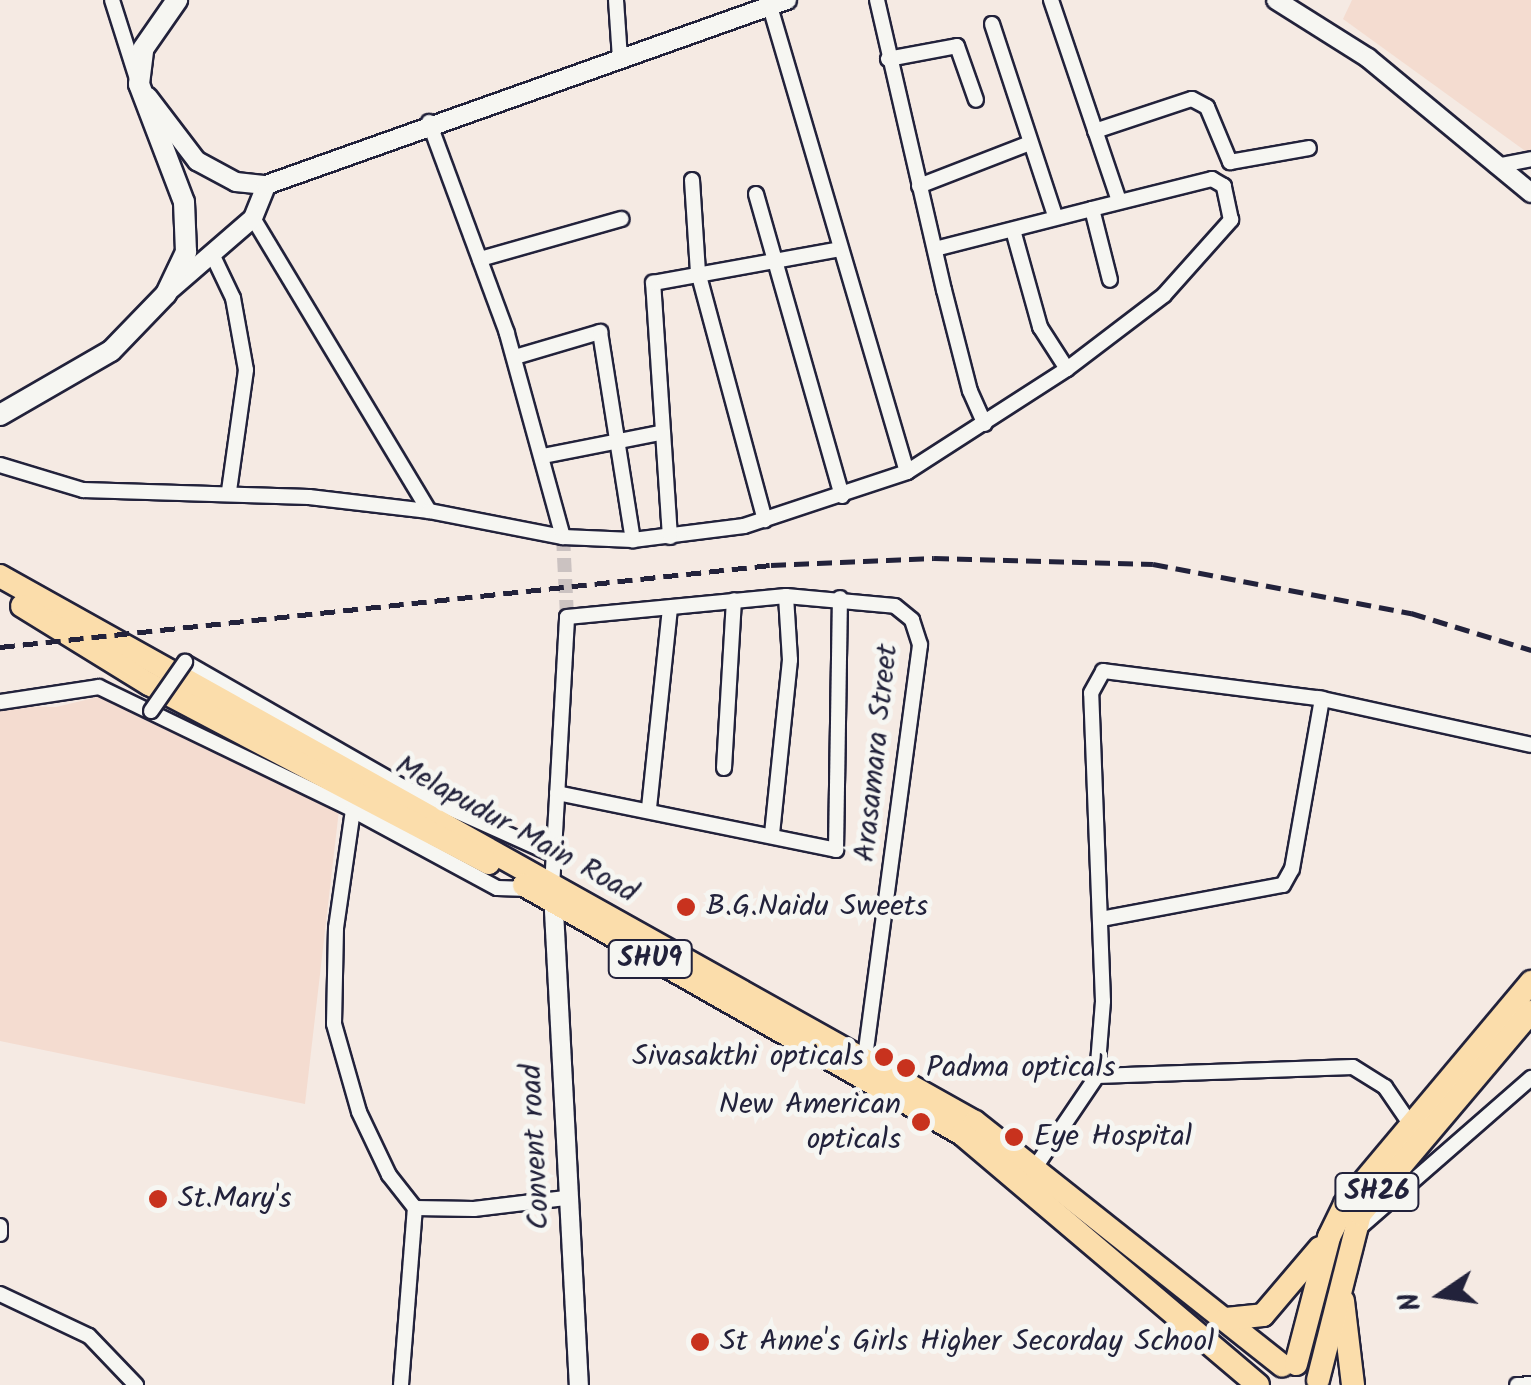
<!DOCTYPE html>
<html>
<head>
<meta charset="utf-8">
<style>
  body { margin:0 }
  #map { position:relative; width:1531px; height:1385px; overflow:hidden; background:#f5eae3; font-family:Kalam,sans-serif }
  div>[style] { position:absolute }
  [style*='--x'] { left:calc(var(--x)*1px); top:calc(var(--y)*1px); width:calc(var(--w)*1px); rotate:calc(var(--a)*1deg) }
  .built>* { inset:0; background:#f4dcd0 }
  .minor-tunnel>* { height:14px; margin-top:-7px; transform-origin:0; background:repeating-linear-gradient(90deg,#cbc2c1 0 14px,transparent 0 21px) }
  .roads { filter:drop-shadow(2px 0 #22223b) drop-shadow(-2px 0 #22223b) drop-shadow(0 2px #22223b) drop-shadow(0 -2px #22223b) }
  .minor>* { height:14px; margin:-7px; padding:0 7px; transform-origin:7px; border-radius:7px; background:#f6f6f2 }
  .tertiary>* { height:18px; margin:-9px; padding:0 9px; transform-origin:9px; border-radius:9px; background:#f6f6f2 }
  .secondary>* { height:20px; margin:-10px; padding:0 10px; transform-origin:10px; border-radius:10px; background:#f6f6f2 }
  .primary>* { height:22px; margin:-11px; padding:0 11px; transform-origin:11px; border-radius:11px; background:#fbddab }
  .rail>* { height:5px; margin-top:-2.5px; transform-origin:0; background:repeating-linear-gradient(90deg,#22223b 0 15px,transparent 0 23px) }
  .bridges { filter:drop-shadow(2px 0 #22223b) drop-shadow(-2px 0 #22223b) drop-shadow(0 2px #22223b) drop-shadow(0 -2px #22223b) }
  .minor-bridge>* { height:14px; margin:-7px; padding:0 7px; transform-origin:7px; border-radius:7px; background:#f6f6f2 }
  .dots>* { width:28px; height:28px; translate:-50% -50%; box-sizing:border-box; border:5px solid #f6f6f2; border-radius:50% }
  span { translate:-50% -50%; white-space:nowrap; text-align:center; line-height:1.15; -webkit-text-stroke:10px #f6f6f2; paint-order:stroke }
  .shield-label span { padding:2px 8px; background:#f6f6f2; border:2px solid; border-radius:8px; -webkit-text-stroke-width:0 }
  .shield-label { font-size:28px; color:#22223b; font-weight:700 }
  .street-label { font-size:30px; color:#22223b }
  .poi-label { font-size:30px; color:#22223b }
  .left { translate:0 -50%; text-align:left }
  .right { translate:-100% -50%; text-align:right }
  .north { position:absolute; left:1391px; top:1245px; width:100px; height:100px; -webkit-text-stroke:8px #f6f6f2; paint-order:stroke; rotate:257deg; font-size:28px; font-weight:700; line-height:40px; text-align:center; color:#22223b }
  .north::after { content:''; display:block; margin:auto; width:35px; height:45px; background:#22223b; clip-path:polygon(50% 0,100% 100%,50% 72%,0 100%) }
</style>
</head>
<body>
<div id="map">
  <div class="built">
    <i style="clip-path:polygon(1352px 0,1531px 0,1531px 155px,1343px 19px)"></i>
    <i style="clip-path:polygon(106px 695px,129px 701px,136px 716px,339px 810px,305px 1104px,0 1041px,0 706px,56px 707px)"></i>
  </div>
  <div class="minor-tunnel">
    <i style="--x:563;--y:537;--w:80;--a:87.1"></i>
  </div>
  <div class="roads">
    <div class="minor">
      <i style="--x:112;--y:0;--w:83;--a:72.4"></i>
      <i style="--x:616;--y:0;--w:59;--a:86.1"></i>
      <i style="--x:877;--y:0;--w:298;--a:77"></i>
      <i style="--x:944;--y:290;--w:104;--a:75.6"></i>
      <i style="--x:970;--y:391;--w:36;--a:66"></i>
      <i style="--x:1051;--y:0;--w:212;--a:71.3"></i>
      <i style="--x:992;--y:24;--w:202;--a:71.8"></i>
      <i style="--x:888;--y:59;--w:70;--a:-10.7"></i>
      <i style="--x:957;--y:46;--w:57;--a:70.6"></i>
      <i style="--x:1095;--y:131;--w:102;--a:-18.3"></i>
      <i style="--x:1192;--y:99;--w:17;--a:28"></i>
      <i style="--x:1207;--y:107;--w:60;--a:67.3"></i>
      <i style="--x:1230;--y:162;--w:80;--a:-10"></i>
      <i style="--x:1496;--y:166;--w:36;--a:-11"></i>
      <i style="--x:692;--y:180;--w:92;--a:86.3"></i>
      <i style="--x:698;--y:272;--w:257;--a:74.9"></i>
      <i style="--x:919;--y:186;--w:119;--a:-21.2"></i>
      <i style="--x:756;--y:194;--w:314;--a:74.1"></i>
      <i style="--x:253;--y:218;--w:342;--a:59"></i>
      <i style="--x:1013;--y:230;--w:101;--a:74.4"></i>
      <i style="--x:1040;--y:327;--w:50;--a:57.3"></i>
      <i style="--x:935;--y:249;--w:162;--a:-14.3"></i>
      <i style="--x:212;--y:254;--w:49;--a:64.5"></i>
      <i style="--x:233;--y:298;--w:73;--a:79.8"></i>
      <i style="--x:246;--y:370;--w:122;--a:98"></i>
      <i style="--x:480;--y:259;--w:147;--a:-15.8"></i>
      <i style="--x:515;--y:357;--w:89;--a:-16.4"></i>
      <i style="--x:600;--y:332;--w:211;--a:81"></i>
      <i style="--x:543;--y:456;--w:119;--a:-11.1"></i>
      <i style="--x:0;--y:465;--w:87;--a:16.8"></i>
      <i style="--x:83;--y:490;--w:226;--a:1.8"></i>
      <i style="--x:309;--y:497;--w:121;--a:6.7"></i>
      <i style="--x:429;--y:511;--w:136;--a:11"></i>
      <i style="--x:563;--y:537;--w:212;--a:-105.4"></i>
      <i style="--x:507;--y:333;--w:225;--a:-110.3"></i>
      <i style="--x:907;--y:472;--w:190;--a:-32.8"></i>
      <i style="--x:1067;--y:369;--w:122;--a:-37.3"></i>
      <i style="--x:1164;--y:295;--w:101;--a:-48.2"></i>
      <i style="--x:1231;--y:220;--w:35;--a:-102"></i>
      <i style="--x:1224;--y:186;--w:14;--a:-150"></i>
      <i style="--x:1212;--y:179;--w:124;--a:166"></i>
      <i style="--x:1092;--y:209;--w:73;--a:75.8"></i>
      <i style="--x:563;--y:537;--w:70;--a:2.5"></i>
      <i style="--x:633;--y:540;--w:112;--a:-7.2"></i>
      <i style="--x:744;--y:526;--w:172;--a:-18.3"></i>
      <i style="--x:907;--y:472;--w:486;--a:-106.4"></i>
      <i style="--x:670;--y:537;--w:255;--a:-93.8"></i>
      <i style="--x:653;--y:283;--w:190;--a:-10.3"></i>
      <i style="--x:185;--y:662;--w:254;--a:29.8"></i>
      <i style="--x:405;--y:788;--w:163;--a:24.2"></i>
      <i style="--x:0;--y:702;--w:100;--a:-8.6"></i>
      <i style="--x:99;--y:687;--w:282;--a:25.8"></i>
      <i style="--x:724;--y:768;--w:168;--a:-86.6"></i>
      <i style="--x:557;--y:793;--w:285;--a:11.5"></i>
      <i style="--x:836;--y:850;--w:252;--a:-89.1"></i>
      <i style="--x:649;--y:808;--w:201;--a:-84"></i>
      <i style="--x:772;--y:834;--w:175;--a:-84.1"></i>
      <i style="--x:790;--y:660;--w:64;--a:-93.6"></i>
      <i style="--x:552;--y:887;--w:270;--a:-86.8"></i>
      <i style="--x:567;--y:617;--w:220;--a:-5.5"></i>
      <i style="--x:786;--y:596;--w:109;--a:5.2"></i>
      <i style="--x:895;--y:606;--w:22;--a:39"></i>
      <i style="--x:912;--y:620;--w:26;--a:72"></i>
      <i style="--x:920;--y:645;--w:421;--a:97.6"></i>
      <i style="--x:529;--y:889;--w:32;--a:-178"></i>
      <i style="--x:497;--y:888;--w:164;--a:-151.6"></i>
      <i style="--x:353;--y:810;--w:119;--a:98.2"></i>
      <i style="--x:336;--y:928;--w:96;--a:91.2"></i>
      <i style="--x:334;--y:1024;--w:91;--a:74.1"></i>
      <i style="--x:359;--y:1112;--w:70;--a:64.5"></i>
      <i style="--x:389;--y:1175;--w:42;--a:51.8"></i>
      <i style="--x:415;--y:1208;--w:59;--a:1"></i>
      <i style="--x:474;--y:1209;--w:92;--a:-6.9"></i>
      <i style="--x:1101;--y:919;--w:185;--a:-10.6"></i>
      <i style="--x:1283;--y:885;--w:18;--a:-61"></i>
      <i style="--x:1292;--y:869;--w:173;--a:-80"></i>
      <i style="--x:1097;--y:1076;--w:256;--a:-2"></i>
      <i style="--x:1353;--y:1067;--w:38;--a:32"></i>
      <i style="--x:1385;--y:1087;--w:46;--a:55.6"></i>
      <i style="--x:1036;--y:1166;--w:109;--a:-55.9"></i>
      <i style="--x:1097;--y:1076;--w:75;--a:-85.4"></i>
      <i style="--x:1103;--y:1001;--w:308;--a:-92.2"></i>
      <i style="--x:1091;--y:693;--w:25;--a:-61"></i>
      <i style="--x:1103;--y:671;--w:217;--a:7.2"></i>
      <i style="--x:1318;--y:698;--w:218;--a:12.4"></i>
      <i style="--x:0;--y:1226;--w:8;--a:90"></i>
      <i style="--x:1358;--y:1229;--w:230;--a:-41.1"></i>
      <i style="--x:0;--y:1294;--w:98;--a:25.3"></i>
      <i style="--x:89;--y:1336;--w:68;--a:46.2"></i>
      <i style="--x:401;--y:1385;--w:178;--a:-85.5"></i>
      <i style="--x:1517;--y:1385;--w:14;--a:-4"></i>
    </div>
    <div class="tertiary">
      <i style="--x:1276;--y:0;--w:109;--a:32.2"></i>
      <i style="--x:1368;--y:58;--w:212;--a:39.6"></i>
      <i style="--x:148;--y:97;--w:81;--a:52.6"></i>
      <i style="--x:197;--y:161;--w:44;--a:28.3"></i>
      <i style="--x:236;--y:182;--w:30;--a:6"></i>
      <i style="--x:170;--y:290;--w:110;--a:-40.9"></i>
      <i style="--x:253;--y:218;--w:35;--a:-68"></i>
      <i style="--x:266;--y:185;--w:553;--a:-19.55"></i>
      <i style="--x:553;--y:892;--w:494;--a:87"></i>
    </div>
    <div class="secondary">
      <i style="--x:0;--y:415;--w:128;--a:-30"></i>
      <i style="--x:111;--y:351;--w:79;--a:-46"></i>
      <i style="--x:166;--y:294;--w:47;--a:-64.5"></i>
      <i style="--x:186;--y:252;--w:50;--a:-92.3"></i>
      <i style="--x:184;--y:202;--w:126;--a:-110.9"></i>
      <i style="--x:139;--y:84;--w:35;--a:-83"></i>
      <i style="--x:143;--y:49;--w:60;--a:-55.2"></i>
    </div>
    <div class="primary">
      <i style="--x:0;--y:576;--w:1117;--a:29.25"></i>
      <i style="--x:975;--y:1122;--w:392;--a:38.4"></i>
      <i style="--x:22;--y:606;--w:149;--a:31.6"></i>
      <i style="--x:149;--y:684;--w:384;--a:27.8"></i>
      <i style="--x:524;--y:885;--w:504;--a:29.62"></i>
      <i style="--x:962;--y:1134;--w:388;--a:40.3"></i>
      <i style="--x:1343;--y:1301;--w:85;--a:83.2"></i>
      <i style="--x:1226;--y:1319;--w:37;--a:-6"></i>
      <i style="--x:1263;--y:1315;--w:88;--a:-49.6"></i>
      <i style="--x:1296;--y:1364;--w:131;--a:-75.4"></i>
      <i style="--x:1329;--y:1237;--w:37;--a:-64"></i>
      <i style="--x:1345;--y:1204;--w:290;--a:-50"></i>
      <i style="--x:1318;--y:1380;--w:171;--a:-75.8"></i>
      <i style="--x:1360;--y:1214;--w:265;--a:-49.8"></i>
    </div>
  </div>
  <div class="rail">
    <i style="--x:0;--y:647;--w:775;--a:-6.07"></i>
    <i style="--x:771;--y:565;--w:163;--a:-2.5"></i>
    <i style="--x:934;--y:558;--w:219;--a:1.6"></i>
    <i style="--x:1153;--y:564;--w:263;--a:10.8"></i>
    <i style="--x:1411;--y:613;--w:126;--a:17.1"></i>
  </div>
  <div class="bridges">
    <div class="minor-bridge">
      <i style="--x:151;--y:711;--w:60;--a:-55.2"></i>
    </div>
  </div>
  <div class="dots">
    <i style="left:686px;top:907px;background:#c8321e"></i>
    <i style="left:884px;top:1057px;background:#c8321e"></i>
    <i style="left:906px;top:1068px;background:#c8321e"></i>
    <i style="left:921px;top:1122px;background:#c8321e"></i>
    <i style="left:1014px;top:1137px;background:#c8321e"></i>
    <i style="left:158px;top:1199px;background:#c8321e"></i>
    <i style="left:700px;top:1342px;background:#c8321e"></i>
  </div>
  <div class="shield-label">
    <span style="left:650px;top:959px">SHU9</span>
    <span style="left:1377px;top:1192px">SH26</span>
  </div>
  <div class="street-label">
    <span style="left:877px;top:753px;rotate:-84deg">Arasamara Street</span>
    <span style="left:516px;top:830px;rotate:29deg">Melapudur Main Road</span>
    <span style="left:536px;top:1147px;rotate:-93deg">Convent road</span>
  </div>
  <div class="poi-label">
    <span class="left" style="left:706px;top:907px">B.G.Naidu Sweets</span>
    <span class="right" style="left:864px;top:1057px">Sivasakthi opticals</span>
    <span class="left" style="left:926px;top:1068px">Padma opticals</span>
    <span class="right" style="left:901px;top:1122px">New American<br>opticals</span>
    <span class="left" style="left:1034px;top:1137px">Eye Hospital</span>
    <span class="left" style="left:178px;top:1199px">St.Mary's</span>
    <span class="left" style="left:720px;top:1342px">St Anne's Girls Higher Secorday School</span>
  </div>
  <div class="north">N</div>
</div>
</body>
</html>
